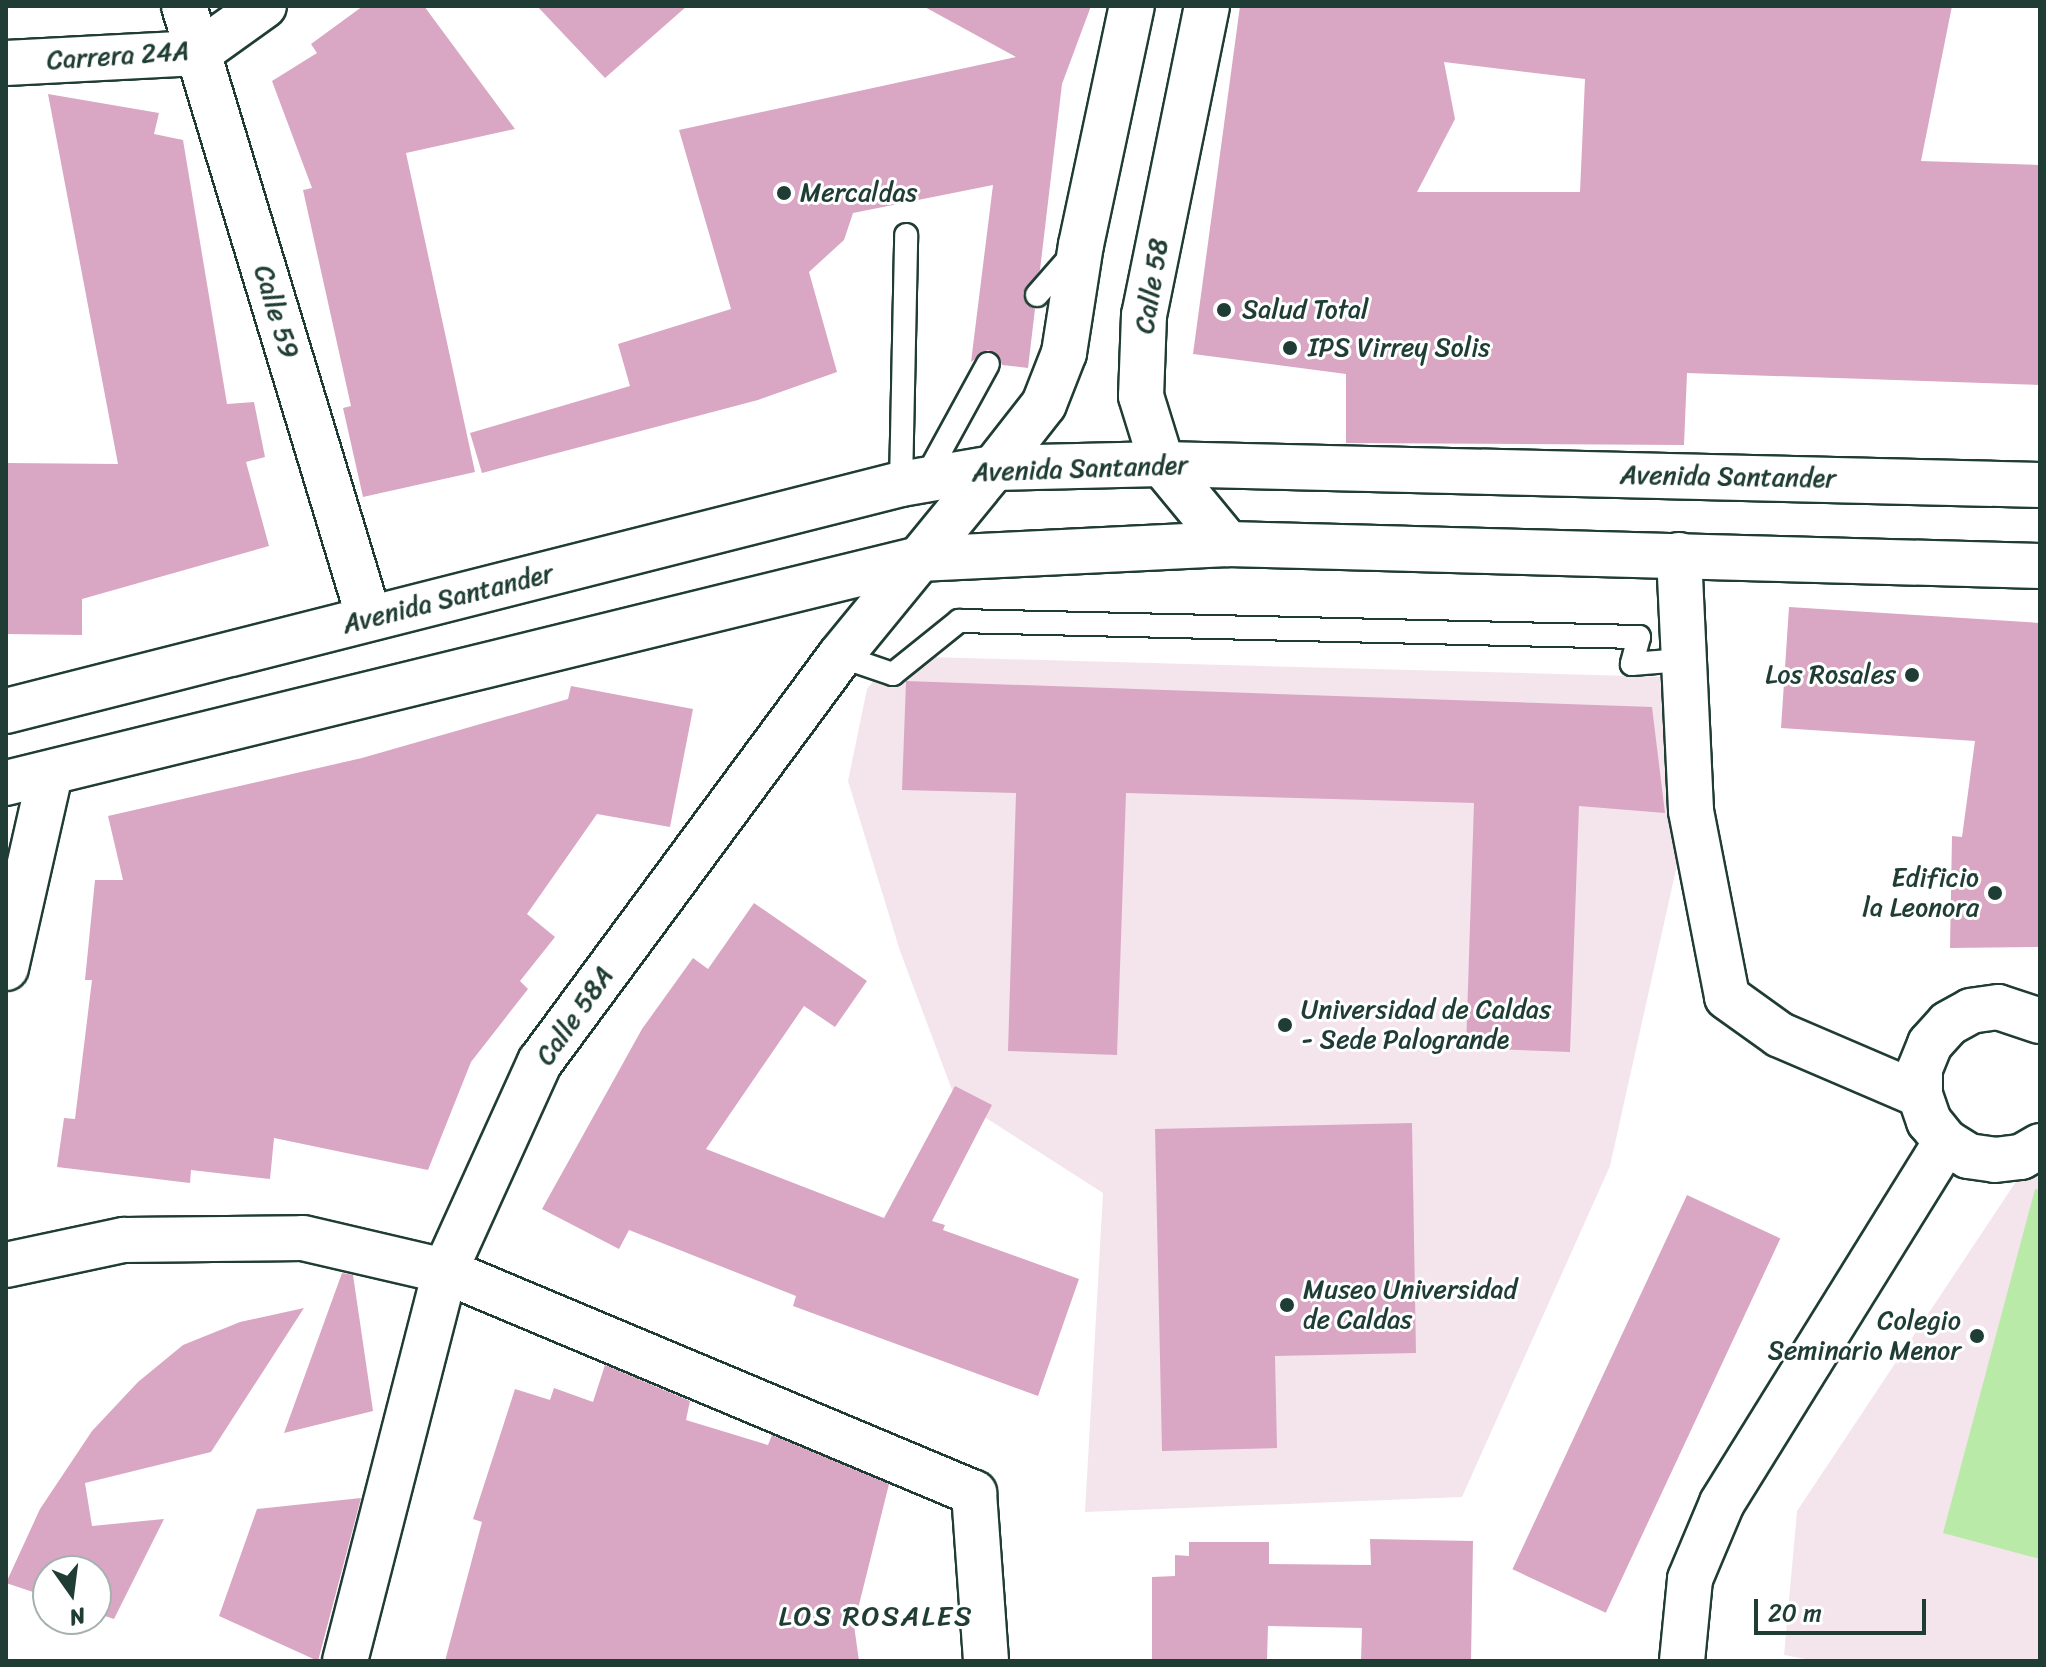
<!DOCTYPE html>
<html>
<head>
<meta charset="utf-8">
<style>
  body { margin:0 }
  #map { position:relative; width:2046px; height:1667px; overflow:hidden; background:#fff; font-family:Sriracha,sans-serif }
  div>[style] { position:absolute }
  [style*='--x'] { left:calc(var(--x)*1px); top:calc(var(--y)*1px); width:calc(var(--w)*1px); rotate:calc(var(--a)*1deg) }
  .built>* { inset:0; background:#f4e5ed }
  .green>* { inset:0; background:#baeaa8 }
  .building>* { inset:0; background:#d9a7c4; transform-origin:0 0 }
  .roads { filter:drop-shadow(2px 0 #1f3d34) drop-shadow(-2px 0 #1f3d34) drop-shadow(0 2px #1f3d34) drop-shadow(0 -2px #1f3d34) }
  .lane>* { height:22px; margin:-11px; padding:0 11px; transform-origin:11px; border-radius:11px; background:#fff }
  .street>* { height:44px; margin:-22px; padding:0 22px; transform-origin:22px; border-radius:22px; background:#fff }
  .secondary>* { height:44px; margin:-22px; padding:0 22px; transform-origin:22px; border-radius:22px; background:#fff }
  .primary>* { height:44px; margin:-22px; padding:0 22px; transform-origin:22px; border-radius:22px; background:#fff }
  .dots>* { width:22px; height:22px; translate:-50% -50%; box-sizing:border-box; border:4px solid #fff; border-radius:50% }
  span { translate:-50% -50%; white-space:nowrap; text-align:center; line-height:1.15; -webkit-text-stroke:6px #fff; paint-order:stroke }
  .street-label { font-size:26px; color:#1f3d34 }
  .poi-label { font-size:26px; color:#1f3d34 }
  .left { translate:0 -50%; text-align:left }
  .right { translate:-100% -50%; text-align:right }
  .neighbourhood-label { font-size:28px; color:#1f3d34; letter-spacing:2px }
  .frame { position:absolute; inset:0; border:8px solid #1f3d34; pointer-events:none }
  .north { position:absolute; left:32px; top:1555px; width:80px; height:80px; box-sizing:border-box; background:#fff; border:2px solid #a5b1ae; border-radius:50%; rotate:166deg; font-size:22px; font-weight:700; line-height:32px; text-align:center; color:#1f3d34 }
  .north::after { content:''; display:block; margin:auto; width:28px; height:36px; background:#1f3d34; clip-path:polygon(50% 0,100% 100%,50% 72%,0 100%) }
  .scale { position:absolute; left:1754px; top:1599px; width:172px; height:36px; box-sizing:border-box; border:4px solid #1f3d34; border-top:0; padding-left:10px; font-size:24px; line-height:28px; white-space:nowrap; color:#1f3d34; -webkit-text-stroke:6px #fff; paint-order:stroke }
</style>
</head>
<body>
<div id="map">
  <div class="built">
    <i style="clip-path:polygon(893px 656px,1670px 677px,1683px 838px,1610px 1166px,1462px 1497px,1085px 1512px,1103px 1193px,955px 1098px,900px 951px,848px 781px,867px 689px)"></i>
    <i style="clip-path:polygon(2040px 1161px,2040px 1661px,1816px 1661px,1784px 1655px,1797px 1511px,2029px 1162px)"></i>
  </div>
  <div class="green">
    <i style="clip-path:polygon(2035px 1189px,2040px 1190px,2040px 1559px,1943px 1533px)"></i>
  </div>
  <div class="building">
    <i style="clip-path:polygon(363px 6px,424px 6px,515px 129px,406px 153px,475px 472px,363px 497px,343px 408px,351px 406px,303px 190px,312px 188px,272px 81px,317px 53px,311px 44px)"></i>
    <i style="clip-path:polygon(537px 6px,687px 6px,605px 78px)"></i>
    <i style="clip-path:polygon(923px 6px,1091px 6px,1062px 84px,1040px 270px,1023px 293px,1027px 305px,1035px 309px,1028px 368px,1002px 365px,999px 356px,988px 350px,971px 362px,993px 185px,853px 213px,844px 240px,809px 272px,837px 372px,758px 400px,482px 473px,470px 433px,630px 386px,618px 344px,731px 309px,679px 130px,1016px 57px)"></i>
    <i style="clip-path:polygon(evenodd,1240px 6px,1952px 6px,1921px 161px,2040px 165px,2040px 385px,1687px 373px,1684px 445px,1346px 443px,1346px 374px,1193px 354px,1240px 6px,1444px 62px,1585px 79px,1580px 192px,1417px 192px,1455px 119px,1444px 62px)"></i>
    <i style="clip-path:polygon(48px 94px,159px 113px,154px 134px,183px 140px,227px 404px,254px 402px,265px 457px,246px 462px,269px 546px,82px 599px,82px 635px,6px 634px,6px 463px,118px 464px)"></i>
    <i style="clip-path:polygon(1789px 607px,2040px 623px,2040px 947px,1950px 948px,1952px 836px,1962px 837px,1975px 741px,1781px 728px)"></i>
    <i style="clip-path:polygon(906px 681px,1652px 707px,1665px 813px,1579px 806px,1570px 1052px,1466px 1048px,1474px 803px,1126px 793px,1117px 1055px,1008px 1051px,1016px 793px,902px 790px)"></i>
    <i style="clip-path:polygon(571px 686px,693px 709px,670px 827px,597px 814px,527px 914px,555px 937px,520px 981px,528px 989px,471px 1062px,428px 1170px,274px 1138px,270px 1179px,191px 1170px,190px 1183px,57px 1167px,64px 1118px,75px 1119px,92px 980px,85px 980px,95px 880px,123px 880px,108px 816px,362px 758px,568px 699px)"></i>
    <i style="clip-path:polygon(754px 903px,867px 981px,835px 1027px,804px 1006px,706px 1149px,884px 1218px,955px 1086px,992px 1105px,932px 1221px,945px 1225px,943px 1230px,1079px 1279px,1038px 1396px,793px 1306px,796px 1296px,629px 1230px,619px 1249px,542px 1209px,642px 1029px,693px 958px,708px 969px)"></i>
    <i style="clip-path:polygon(1412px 1123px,1416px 1353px,1275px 1356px,1277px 1448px,1162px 1451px,1155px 1129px)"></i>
    <i style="left:1687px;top:1195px;width:103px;height:413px;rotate:25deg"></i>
    <i style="clip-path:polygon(342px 1273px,353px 1275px,373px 1411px,284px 1433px)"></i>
    <i style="clip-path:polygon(304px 1308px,211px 1452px,85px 1483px,92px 1526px,164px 1519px,114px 1619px,96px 1613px,96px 1571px,48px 1571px,48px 1597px,6px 1583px,40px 1509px,92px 1431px,138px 1382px,183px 1345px,240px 1322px)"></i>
    <i style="clip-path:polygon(605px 1365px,690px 1401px,686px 1420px,768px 1445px,772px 1435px,889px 1484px,854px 1625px,859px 1661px,445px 1661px,482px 1522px,473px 1519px,515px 1389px,550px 1400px,554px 1388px,593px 1402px)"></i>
    <i style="clip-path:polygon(361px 1498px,318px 1661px,219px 1616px,257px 1509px)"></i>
    <i style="clip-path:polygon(1370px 1539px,1473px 1541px,1471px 1661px,1361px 1661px,1362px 1628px,1268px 1626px,1267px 1661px,1152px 1661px,1152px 1577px,1175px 1576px,1175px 1555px,1189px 1556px,1189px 1542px,1269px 1542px,1269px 1564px,1371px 1565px)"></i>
  </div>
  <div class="roads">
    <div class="lane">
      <i style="--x:1037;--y:295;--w:53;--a:-48.8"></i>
      <i style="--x:925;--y:479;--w:131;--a:-61.3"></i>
      <i style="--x:901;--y:484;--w:249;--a:-88.8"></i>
      <i style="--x:840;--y:656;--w:56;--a:18.8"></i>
      <i style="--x:893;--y:674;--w:85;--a:-38.8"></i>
      <i style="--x:959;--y:621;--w:680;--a:1.35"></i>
      <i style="--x:1639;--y:637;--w:28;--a:105"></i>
      <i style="--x:1632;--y:664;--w:50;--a:-4.6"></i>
    </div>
    <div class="street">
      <i style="--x:184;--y:6;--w:639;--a:73.18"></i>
      <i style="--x:1207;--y:6;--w:315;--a:101.5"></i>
      <i style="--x:1144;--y:315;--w:81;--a:92.1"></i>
      <i style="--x:1141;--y:396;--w:71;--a:72.8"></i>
      <i style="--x:1162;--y:464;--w:104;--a:50.5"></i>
      <i style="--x:6;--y:63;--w:192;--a:-3"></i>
      <i style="--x:198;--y:53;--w:81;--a:-35.5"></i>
      <i style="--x:994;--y:468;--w:81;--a:-52"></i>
      <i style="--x:1044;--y:404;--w:55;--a:-68.6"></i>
      <i style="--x:1064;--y:353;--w:109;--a:-81.1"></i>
      <i style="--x:1081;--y:245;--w:244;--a:-78"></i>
      <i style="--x:1679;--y:555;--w:256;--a:87.3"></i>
      <i style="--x:1691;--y:811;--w:189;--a:79"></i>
      <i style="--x:1727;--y:997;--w:65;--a:35.6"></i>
      <i style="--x:1780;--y:1035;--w:152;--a:23.2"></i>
      <i style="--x:6;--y:1265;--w:121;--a:-12"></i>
      <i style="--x:124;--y:1240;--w:179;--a:-0.6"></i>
      <i style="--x:303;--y:1238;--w:146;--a:13.1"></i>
      <i style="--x:445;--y:1271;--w:574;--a:22.77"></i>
      <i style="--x:974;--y:1493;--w:168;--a:85.9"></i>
    </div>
    <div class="secondary">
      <i style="--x:6;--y:968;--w:198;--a:-77.2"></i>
      <i style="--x:2040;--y:1021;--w:44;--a:-161.6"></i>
      <i style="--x:1998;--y:1007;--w:27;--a:172"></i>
      <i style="--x:1971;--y:1011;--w:26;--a:151"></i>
      <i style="--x:1948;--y:1024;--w:27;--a:132"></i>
      <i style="--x:1930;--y:1044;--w:27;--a:112"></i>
      <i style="--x:1920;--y:1069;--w:26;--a:90"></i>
      <i style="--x:1920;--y:1095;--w:28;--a:71"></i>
      <i style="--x:1929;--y:1121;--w:27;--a:51"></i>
      <i style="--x:1946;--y:1142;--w:26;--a:32"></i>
      <i style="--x:1968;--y:1156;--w:27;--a:8"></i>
      <i style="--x:1995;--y:1160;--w:26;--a:-7"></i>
      <i style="--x:2021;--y:1157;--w:22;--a:-30"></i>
      <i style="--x:345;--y:1661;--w:403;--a:-75.6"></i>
      <i style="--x:445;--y:1271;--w:230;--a:-65.6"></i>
      <i style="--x:540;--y:1062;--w:505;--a:-53.54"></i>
      <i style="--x:840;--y:656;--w:243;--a:-50.7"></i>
      <i style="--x:1682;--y:1661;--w:82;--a:-84.4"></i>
      <i style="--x:1690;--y:1579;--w:82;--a:-67.2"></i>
      <i style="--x:1722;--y:1503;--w:425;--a:-58.2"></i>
    </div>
    <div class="primary">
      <i style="--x:6;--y:711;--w:923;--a:-14.23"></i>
      <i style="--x:901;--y:484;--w:94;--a:-9.8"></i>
      <i style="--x:994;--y:468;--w:168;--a:-1.4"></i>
      <i style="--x:1162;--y:464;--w:878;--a:1.37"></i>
      <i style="--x:6;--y:783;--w:940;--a:-13.78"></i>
      <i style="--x:919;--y:559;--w:309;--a:-2.8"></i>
      <i style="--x:1228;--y:544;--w:812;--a:1.55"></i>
    </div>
  </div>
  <div class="dots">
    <i style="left:784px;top:193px;background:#1f3d34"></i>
    <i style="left:1224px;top:310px;background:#1f3d34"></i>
    <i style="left:1290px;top:348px;background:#1f3d34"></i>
    <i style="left:1912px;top:675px;background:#1f3d34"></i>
    <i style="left:1995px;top:893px;background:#1f3d34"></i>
    <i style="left:1285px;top:1025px;background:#1f3d34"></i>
    <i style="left:1287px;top:1305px;background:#1f3d34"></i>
    <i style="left:1977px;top:1336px;background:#1f3d34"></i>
  </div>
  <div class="street-label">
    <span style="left:118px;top:56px;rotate:-4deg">Carrera 24A</span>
    <span style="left:1152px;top:286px;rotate:-81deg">Calle 58</span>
    <span style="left:276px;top:312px;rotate:73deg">Calle 59</span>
    <span style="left:1080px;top:469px;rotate:-2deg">Avenida Santander</span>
    <span style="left:1728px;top:477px;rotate:1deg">Avenida Santander</span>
    <span style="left:448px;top:599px;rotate:-14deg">Avenida Santander</span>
    <span style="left:575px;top:1016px;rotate:-55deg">Calle 58A</span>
  </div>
  <div class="poi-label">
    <span class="left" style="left:800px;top:193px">Mercaldas</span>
    <span class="left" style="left:1242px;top:310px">Salud Total</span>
    <span class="left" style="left:1308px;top:348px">IPS Virrey Solis</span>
    <span class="right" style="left:1896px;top:675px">Los Rosales</span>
    <span class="right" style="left:1979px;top:893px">Edificio<br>la Leonora</span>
    <span class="left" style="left:1301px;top:1025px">Universidad de Caldas<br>- Sede Palogrande</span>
    <span class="left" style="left:1303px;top:1305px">Museo Universidad<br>de Caldas</span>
    <span class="right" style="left:1961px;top:1336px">Colegio<br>Seminario Menor</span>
  </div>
  <div class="neighbourhood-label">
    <span style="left:876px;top:1616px">LOS ROSALES</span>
  </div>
  <div class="frame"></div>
  <div class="north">N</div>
  <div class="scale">20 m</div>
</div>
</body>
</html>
